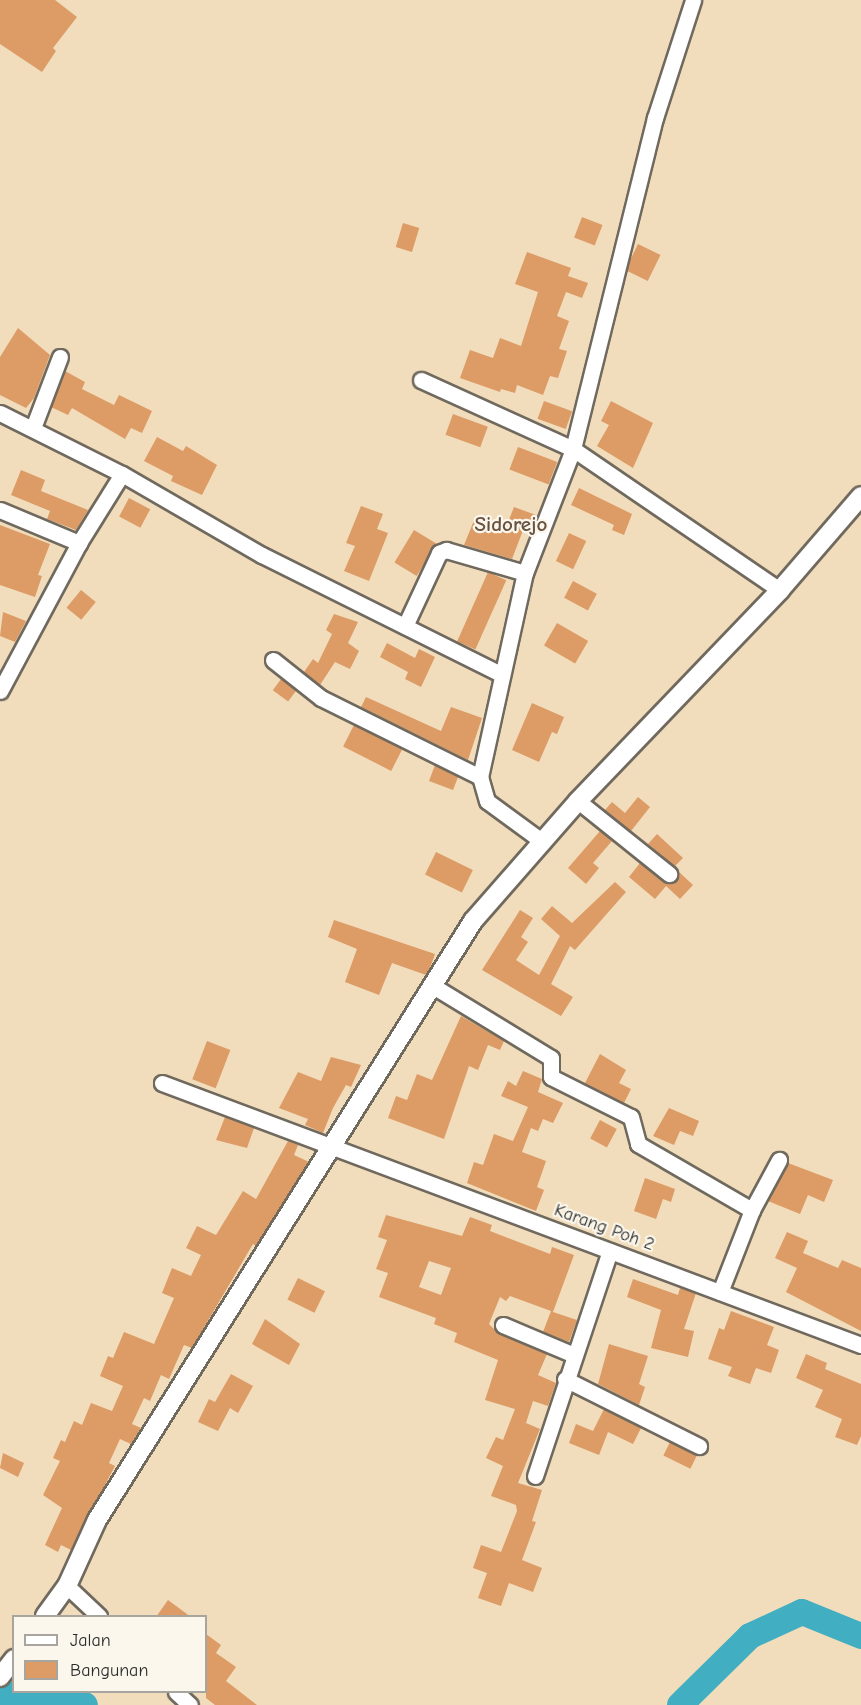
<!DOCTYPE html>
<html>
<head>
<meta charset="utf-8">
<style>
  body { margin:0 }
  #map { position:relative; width:861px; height:1705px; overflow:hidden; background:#f1ddbc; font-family:"Comic Neue",sans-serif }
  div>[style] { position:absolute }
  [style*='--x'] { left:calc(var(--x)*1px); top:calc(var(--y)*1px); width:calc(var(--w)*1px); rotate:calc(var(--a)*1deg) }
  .river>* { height:26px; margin:-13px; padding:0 13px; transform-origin:13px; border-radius:13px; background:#42aec1 }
  .building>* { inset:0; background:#dd9b65; transform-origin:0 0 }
  .roads { filter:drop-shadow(2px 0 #70695e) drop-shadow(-2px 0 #70695e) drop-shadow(0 2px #70695e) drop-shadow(0 -2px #70695e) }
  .minor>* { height:15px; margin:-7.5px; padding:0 7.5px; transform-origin:7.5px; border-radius:7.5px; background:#fff }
  .major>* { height:18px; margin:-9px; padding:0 9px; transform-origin:9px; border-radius:9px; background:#fff }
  span { translate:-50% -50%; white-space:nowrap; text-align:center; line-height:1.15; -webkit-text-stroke:4.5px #fbf7ec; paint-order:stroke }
  .street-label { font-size:18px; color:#2b2b2b }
  .quarter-label { font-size:21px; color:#69523f; font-weight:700 }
  .legend { position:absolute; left:12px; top:1615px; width:195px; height:78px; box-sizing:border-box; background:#fbf7ec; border:2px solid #a8a59f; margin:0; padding:8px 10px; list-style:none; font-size:18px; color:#2b2b2b }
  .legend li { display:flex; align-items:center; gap:12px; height:30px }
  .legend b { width:30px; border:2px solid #a8a59f }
</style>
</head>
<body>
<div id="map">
  <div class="river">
    <i style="--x:0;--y:1690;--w:23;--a:29"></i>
    <i style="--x:20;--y:1701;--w:50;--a:-2.3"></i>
    <i style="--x:70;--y:1699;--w:16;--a:22"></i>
    <i style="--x:680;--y:1705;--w:98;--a:-44.6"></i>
    <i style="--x:750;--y:1636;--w:57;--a:-24.8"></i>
    <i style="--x:802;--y:1612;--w:64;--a:22.1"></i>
  </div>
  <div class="building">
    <i style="clip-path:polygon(0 0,55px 0,77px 17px,53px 48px,56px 51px,42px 72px,0 44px)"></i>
    <i style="left:582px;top:217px;width:22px;height:22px;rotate:21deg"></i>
    <i style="left:403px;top:223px;width:17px;height:25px;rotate:17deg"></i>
    <i style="left:638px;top:244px;width:25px;height:29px;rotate:26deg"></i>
    <i style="clip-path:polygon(527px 252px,571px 268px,568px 276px,588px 283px,582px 298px,566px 292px,557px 316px,569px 321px,559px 349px,567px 351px,558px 378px,550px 376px,543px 395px,517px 385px,515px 393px,501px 389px,500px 392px,460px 378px,470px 350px,493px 358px,500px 338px,521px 346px,538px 292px,515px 284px)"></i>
    <i style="clip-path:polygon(18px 328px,50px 355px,34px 398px,26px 408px,0 395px,0 357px)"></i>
    <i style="clip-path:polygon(65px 371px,85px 382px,82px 389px,114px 405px,119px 395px,152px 411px,142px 433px,131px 428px,125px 439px,72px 408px,68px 415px,51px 407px)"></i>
    <i style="left:544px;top:401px;width:30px;height:19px;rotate:20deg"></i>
    <i style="clip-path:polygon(611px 401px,653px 423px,633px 468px,597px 446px,609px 425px,601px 421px)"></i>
    <i style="left:453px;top:414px;width:37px;height:22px;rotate:20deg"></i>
    <i style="clip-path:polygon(157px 437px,183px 451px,186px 446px,217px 465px,202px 495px,171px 481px,173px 476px,144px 461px)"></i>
    <i style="left:518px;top:447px;width:42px;height:24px;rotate:21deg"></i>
    <i style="clip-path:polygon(21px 470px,45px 480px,41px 491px,88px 510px,76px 530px,47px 519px,50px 511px,11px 495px)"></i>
    <i style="clip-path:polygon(579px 488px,632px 514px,624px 535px,612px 530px,614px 525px,571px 505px)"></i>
    <i style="left:129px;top:498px;width:24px;height:21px;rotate:28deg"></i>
    <i style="clip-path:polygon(361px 506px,383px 514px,377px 529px,388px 533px,369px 581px,344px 571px,355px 546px,346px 543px)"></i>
    <i style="clip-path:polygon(514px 507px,536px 515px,531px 527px,525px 525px,512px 559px,464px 545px,475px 518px,505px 530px)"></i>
    <i style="clip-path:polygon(0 525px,50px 544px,38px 575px,42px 576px,35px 597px,0 585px)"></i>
    <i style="left:414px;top:530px;width:26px;height:38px;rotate:31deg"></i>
    <i style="left:569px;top:533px;width:19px;height:31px;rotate:25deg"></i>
    <i style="left:488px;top:572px;width:20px;height:76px;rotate:24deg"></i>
    <i style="left:573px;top:581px;width:27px;height:19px;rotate:28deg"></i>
    <i style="left:81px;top:590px;width:19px;height:23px;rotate:39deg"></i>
    <i style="clip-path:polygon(3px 612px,26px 621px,15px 642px,0 636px)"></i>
    <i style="clip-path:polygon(334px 614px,358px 622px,348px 643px,359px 651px,350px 669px,335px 662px,320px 685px,304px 672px,313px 659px,318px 663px,332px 634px,326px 630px)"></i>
    <i style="left:557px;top:623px;width:36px;height:26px;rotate:30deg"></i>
    <i style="clip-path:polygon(387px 643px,415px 658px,419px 649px,435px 657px,421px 687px,405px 679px,408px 672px,380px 657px)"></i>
    <i style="left:281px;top:679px;width:19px;height:14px;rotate:36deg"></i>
    <i style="clip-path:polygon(366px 697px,441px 731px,451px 707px,482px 718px,468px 760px,361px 707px)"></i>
    <i style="clip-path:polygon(532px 703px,564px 717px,557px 734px,552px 732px,539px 762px,512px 750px)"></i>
    <i style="left:354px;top:725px;width:54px;height:24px;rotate:27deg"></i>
    <i style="clip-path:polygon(435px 765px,458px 777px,453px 790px,429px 781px)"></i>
    <i style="clip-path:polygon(638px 797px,650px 807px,631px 831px,605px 810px,612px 802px,625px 813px)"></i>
    <i style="clip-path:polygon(600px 831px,612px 841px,593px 863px,599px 868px,586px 884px,568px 868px)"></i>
    <i style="clip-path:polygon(657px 834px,683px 858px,675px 866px,648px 844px)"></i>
    <i style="left:436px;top:852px;width:41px;height:25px;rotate:26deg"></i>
    <i style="clip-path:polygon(640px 863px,667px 883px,676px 880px,678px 871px,693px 885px,680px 899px,666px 886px,655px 899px,629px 877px)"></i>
    <i style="clip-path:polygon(615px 882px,626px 892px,575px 950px,570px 946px,551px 984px,573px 997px,561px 1016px,482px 970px,520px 910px,533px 918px,521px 937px,528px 942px,516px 960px,539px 975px,560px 936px,541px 919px,552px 906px,572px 923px)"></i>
    <i style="clip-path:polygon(334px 920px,435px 954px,430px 968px,426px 975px,392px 963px,379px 995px,345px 982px,357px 949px,328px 937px)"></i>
    <i style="clip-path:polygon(461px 1016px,504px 1041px,500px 1050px,488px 1045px,478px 1070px,469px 1066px,444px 1139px,388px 1118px,396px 1096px,407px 1100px,417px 1074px,432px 1080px)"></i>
    <i style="left:207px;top:1041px;width:25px;height:41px;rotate:21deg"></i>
    <i style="clip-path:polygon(600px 1054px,626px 1070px,619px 1083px,631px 1089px,624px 1103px,585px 1083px)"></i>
    <i style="clip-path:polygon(331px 1057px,361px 1065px,351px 1087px,346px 1085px,333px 1108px,323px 1133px,305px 1125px,308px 1119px,279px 1108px,298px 1072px,321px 1081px)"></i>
    <i style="clip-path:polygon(523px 1071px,542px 1079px,538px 1092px,563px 1103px,553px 1123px,543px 1119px,538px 1131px,531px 1128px,522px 1152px,546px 1161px,537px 1187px,544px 1190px,536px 1211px,467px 1183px,474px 1162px,483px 1165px,494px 1134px,513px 1141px,528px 1107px,501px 1096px,508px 1081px,516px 1086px)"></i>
    <i style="clip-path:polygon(669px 1108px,699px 1121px,693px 1136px,680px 1131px,674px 1145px,653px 1136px)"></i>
    <i style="clip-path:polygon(225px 1117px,254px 1128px,247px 1148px,216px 1140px)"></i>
    <i style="left:600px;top:1120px;width:19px;height:21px;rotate:28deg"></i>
    <i style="clip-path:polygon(288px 1141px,298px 1145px,294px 1155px,309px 1162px,256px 1246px,253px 1244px,192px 1348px,184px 1345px,169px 1379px,161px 1375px,150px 1401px,144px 1398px,132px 1424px,141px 1428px,131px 1444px,120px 1439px,109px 1463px,115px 1466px,71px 1550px,61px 1545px,58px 1552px,45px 1545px,62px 1508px,43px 1495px,60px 1461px,53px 1458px,61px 1440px,65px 1442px,74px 1421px,82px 1425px,91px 1403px,112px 1411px,123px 1386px,100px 1376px,108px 1356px,113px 1358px,124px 1332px,154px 1344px,174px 1298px,162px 1293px,172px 1268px,191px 1276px,201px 1255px,186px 1248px,197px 1226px,216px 1235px,243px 1191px,256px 1199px)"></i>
    <i style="clip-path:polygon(788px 1163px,833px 1180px,824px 1202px,808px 1195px,800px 1214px,768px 1201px)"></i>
    <i style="clip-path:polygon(645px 1178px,675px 1189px,671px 1202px,663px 1199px,656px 1219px,634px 1211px)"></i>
    <i style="clip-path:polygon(evenodd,386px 1215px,462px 1236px,470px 1217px,492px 1225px,490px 1231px,550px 1254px,552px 1247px,574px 1255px,553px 1312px,577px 1320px,569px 1342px,543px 1332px,551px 1311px,510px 1296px,506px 1301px,500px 1297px,489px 1324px,499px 1334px,547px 1354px,538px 1375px,556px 1383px,548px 1406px,533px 1401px,526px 1423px,540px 1429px,518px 1483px,542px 1490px,532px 1521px,536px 1522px,522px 1560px,542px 1568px,533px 1592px,509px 1583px,501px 1606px,478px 1598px,487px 1573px,473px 1568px,481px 1545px,501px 1552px,517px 1511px,516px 1505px,491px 1496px,503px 1466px,486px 1458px,496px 1437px,503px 1440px,515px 1409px,485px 1400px,498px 1360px,454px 1342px,457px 1333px,434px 1324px,436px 1318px,379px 1297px,388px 1273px,376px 1269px,387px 1240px,378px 1237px,386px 1215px,429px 1261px,451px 1268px,441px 1295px,419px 1287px,429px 1261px)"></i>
    <i style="clip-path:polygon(787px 1232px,808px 1241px,803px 1253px,838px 1268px,842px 1260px,861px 1268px,861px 1331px,786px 1292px,797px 1268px,775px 1258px)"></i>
    <i style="left:298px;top:1278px;width:30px;height:24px;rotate:26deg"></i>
    <i style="clip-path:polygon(633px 1279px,678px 1295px,680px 1288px,696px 1293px,684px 1329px,694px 1331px,688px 1357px,651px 1348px,661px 1310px,627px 1297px)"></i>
    <i style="clip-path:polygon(731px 1311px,774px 1327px,767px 1345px,779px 1350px,771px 1373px,756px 1368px,750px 1384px,728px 1376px,732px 1367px,708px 1359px,719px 1328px,724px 1330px)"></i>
    <i style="clip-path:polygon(265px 1319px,300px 1344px,289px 1365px,252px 1344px)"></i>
    <i style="clip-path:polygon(609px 1344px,648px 1356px,639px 1384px,645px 1387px,639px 1405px,598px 1384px)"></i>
    <i style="clip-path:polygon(806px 1354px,827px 1363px,825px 1369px,861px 1384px,861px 1436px,857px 1445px,835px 1437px,842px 1419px,815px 1407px,823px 1390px,796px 1378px)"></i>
    <i style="clip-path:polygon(231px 1374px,253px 1386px,238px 1413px,230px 1408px,218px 1431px,198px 1422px,209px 1399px,215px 1402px)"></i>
    <i style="clip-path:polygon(604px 1409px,641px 1428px,633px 1444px,608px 1432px,599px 1455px,569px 1443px,576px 1424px,593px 1431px)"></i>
    <i style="left:670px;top:1442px;width:30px;height:15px;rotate:26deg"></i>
    <i style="clip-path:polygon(3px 1453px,24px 1463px,18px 1477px,0 1468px)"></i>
    <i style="clip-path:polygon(168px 1600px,191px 1617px,156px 1617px)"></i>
    <i style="clip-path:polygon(206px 1634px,221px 1645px,216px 1653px,236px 1667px,226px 1681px,257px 1705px,215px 1705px,206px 1698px)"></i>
  </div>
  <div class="roads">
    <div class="minor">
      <i style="--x:421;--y:380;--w:167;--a:24.4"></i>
      <i style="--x:573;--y:449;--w:250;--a:34.3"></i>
      <i style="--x:0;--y:413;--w:136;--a:26.6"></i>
      <i style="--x:122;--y:474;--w:162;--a:30.1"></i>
      <i style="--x:262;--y:555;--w:267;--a:26.5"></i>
      <i style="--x:33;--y:428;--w:76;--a:-69.2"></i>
      <i style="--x:0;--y:510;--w:86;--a:22.7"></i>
      <i style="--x:405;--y:626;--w:81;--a:-65"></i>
      <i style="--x:439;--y:553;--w:8;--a:-23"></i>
      <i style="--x:446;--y:550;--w:82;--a:16.2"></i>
      <i style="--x:273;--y:660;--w:61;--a:38.4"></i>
      <i style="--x:321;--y:698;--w:178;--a:26.4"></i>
      <i style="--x:0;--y:691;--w:168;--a:-61.9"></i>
      <i style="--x:79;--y:543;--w:81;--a:-58.1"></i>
      <i style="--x:578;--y:801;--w:117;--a:38.7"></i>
      <i style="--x:543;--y:842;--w:69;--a:-143.8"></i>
      <i style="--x:487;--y:801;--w:25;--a:-106"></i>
      <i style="--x:480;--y:777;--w:209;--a:-77.6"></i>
      <i style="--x:525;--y:573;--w:133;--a:-68.8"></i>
      <i style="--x:573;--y:449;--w:341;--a:-76.1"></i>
      <i style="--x:655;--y:118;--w:124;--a:-72.1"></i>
      <i style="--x:433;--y:986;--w:138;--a:31.4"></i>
      <i style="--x:551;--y:1058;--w:19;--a:90"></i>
      <i style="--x:551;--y:1077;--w:89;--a:26.6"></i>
      <i style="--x:631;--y:1117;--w:28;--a:75"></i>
      <i style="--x:638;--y:1144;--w:132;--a:30.1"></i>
      <i style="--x:752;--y:1210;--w:88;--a:111.3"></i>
      <i style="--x:162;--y:1083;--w:746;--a:20.55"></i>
      <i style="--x:752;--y:1210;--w:57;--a:-61.6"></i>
      <i style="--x:503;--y:1325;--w:77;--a:22.9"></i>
      <i style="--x:565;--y:1379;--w:150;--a:26.6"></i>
      <i style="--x:535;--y:1476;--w:237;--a:-71.6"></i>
      <i style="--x:67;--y:1586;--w:44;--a:43.2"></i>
      <i style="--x:176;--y:1692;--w:19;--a:43"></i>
    </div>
    <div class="major">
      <i style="--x:45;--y:1616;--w:37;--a:-54"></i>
      <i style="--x:67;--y:1586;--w:72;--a:-65.6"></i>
      <i style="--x:97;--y:1520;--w:707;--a:-57.88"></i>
      <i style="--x:473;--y:921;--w:159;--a:-48.8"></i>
      <i style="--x:578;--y:801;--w:292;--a:-46.2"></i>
      <i style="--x:780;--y:590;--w:124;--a:-49.2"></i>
      <i style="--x:0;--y:1677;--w:23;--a:-52"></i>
    </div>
  </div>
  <div class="street-label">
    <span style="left:604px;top:1228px;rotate:20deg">Karang Poh 2</span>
  </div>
  <div class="quarter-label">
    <span style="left:511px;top:524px">Sidorejo</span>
  </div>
  <ul class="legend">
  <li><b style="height:8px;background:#fff"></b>Jalan</li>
  <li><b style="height:16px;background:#dd9b65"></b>Bangunan</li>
  </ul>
</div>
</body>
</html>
